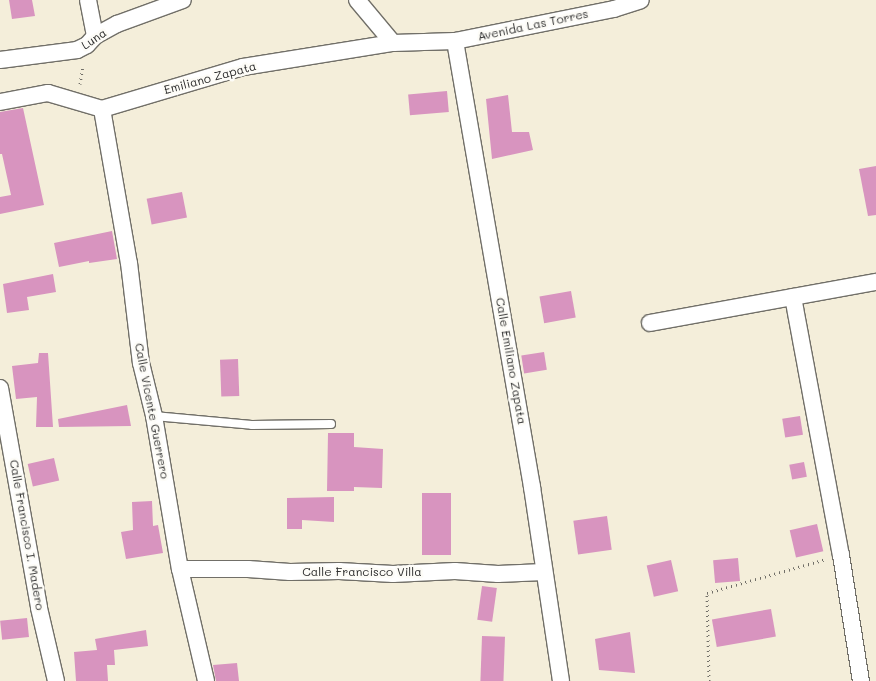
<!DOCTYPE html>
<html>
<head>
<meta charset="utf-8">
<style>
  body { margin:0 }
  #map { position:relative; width:876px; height:681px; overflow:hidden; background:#f4eeda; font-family:Mali,sans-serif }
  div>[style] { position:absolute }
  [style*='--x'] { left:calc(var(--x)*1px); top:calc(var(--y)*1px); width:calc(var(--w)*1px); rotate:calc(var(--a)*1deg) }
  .building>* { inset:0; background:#d894bf; transform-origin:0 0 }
  .path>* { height:3px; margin-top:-1.5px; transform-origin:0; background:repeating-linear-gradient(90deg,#716f68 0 1px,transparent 0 5px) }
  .roads { filter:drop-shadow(1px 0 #716f68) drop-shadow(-1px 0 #716f68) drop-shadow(0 1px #716f68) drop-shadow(0 -1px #716f68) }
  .lane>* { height:8px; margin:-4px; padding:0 4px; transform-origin:4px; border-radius:4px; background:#fff }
  .street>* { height:16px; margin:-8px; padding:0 8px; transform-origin:8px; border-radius:8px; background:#fff }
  span { translate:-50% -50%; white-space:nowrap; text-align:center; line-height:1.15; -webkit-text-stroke:5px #fdfcf7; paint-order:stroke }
  .street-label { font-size:12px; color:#2b2b2b }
</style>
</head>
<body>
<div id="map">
  <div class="building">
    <i style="clip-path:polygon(9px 0,32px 0,35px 16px,12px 19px)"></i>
    <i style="left:447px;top:91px;width:21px;height:39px;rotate:85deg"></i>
    <i style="clip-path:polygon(508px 95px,512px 132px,529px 132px,533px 150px,492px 159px,486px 99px)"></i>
    <i style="clip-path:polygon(23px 108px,44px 205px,0 214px,0 197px,11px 195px,2px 154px,0 154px,0 112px)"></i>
    <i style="clip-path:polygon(876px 166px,876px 215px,868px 216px,859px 169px)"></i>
    <i style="left:182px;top:192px;width:26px;height:36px;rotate:79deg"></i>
    <i style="clip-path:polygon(112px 231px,117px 259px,89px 263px,89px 261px,59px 267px,54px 243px)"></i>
    <i style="clip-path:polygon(53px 274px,56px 292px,27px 297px,29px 310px,7px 313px,3px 284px)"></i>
    <i style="left:571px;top:291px;width:27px;height:32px;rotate:80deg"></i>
    <i style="left:544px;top:352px;width:18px;height:23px;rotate:81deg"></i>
    <i style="clip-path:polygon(39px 353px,48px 353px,53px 427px,36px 427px,37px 397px,16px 399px,12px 366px,38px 363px)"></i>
    <i style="left:238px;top:359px;width:37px;height:18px;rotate:88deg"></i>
    <i style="clip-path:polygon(127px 405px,131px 426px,59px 427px,58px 419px)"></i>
    <i style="left:800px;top:416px;width:19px;height:18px;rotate:81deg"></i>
    <i style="clip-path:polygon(328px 433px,354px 433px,354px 447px,383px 449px,382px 488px,354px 487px,354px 491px,327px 491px)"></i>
    <i style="left:54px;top:458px;width:23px;height:27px;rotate:77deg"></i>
    <i style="left:804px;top:462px;width:15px;height:15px;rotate:79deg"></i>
    <i style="left:422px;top:493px;width:29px;height:62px"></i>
    <i style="clip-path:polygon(334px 497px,334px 522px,302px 520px,302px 529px,287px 529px,287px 498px)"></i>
    <i style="clip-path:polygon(152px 501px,153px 526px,158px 525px,163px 553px,126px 559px,121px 532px,133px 530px,132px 502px)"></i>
    <i style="left:607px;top:516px;width:34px;height:34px;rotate:82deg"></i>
    <i style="left:817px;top:524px;width:28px;height:28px;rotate:77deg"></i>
    <i style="left:738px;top:558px;width:23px;height:25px;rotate:85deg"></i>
    <i style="left:671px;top:560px;width:32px;height:25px;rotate:77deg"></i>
    <i style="left:482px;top:586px;width:15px;height:34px;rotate:8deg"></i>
    <i style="left:771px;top:609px;width:28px;height:60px;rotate:80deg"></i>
    <i style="left:27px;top:618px;width:19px;height:27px;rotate:84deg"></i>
    <i style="clip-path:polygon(146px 630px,148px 646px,114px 650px,115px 665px,107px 665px,108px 681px,76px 681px,74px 652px,97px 650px,95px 639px)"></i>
    <i style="clip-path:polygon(630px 632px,635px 673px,599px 670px,595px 639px)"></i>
    <i style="left:482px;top:636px;width:23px;height:45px;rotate:2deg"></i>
    <i style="clip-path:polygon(237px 663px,239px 681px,216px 681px,213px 665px)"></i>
  </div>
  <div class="path">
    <i style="--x:80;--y:84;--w:19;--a:-81"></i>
    <i style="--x:709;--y:681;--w:88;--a:-91.3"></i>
    <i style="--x:707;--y:593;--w:124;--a:-15.9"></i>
  </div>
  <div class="roads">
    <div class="lane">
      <i style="--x:154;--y:416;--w:98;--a:5.2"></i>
      <i style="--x:252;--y:425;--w:79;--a:-0.7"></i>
    </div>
    <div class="street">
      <i style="--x:88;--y:0;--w:37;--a:79"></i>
      <i style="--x:357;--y:0;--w:56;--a:50.1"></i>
      <i style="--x:455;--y:41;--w:453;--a:80.2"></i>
      <i style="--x:532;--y:487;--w:196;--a:81.5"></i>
      <i style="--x:0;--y:60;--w:78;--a:-7.4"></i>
      <i style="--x:77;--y:50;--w:11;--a:-27"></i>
      <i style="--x:87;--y:45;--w:12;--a:-48"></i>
      <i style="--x:95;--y:36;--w:25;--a:-29"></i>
      <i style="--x:117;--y:24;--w:70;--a:-20"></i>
      <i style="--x:0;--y:102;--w:49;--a:-10.6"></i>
      <i style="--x:48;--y:93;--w:56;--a:16.5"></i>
      <i style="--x:102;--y:109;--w:147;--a:-16.6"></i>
      <i style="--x:243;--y:67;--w:152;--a:-9.1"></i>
      <i style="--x:393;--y:43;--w:62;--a:-1.8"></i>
      <i style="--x:455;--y:41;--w:162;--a:-11.4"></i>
      <i style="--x:614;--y:9;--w:28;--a:-18"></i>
      <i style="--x:102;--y:109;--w:156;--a:80.1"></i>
      <i style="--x:129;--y:263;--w:101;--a:83.2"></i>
      <i style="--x:141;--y:363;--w:55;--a:76.2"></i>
      <i style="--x:154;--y:416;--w:155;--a:80.4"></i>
      <i style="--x:180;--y:569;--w:115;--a:76.9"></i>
      <i style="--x:793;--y:297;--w:262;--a:79.5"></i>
      <i style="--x:841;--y:555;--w:128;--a:81"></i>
      <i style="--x:650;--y:323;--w:230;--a:-10.3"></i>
      <i style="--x:0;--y:388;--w:223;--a:79.9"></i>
      <i style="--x:39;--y:608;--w:75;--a:76.9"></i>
      <i style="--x:180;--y:569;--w:68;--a:0"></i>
      <i style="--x:248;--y:569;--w:42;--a:4.1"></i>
      <i style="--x:290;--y:572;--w:49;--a:-1.2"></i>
      <i style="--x:339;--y:571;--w:54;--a:3.2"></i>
      <i style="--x:393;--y:574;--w:62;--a:-2.8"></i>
      <i style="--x:455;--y:571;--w:43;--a:4"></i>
      <i style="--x:498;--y:574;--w:46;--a:-2.5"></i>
    </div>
  </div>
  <div class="street-label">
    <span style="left:533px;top:25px;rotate:-12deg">Avenida Las Torres</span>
    <span style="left:94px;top:39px;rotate:-34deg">Luna</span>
    <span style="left:210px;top:78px;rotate:-15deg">Emiliano Zapata</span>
    <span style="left:511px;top:361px;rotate:80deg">Calle Emiliano Zapata</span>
    <span style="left:152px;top:411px;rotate:79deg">Calle Vicente Guerrero</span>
    <span style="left:27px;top:535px;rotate:80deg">Calle Francisco I. Madero</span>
    <span style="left:362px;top:572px">Calle Francisco Villa</span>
  </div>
</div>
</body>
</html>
